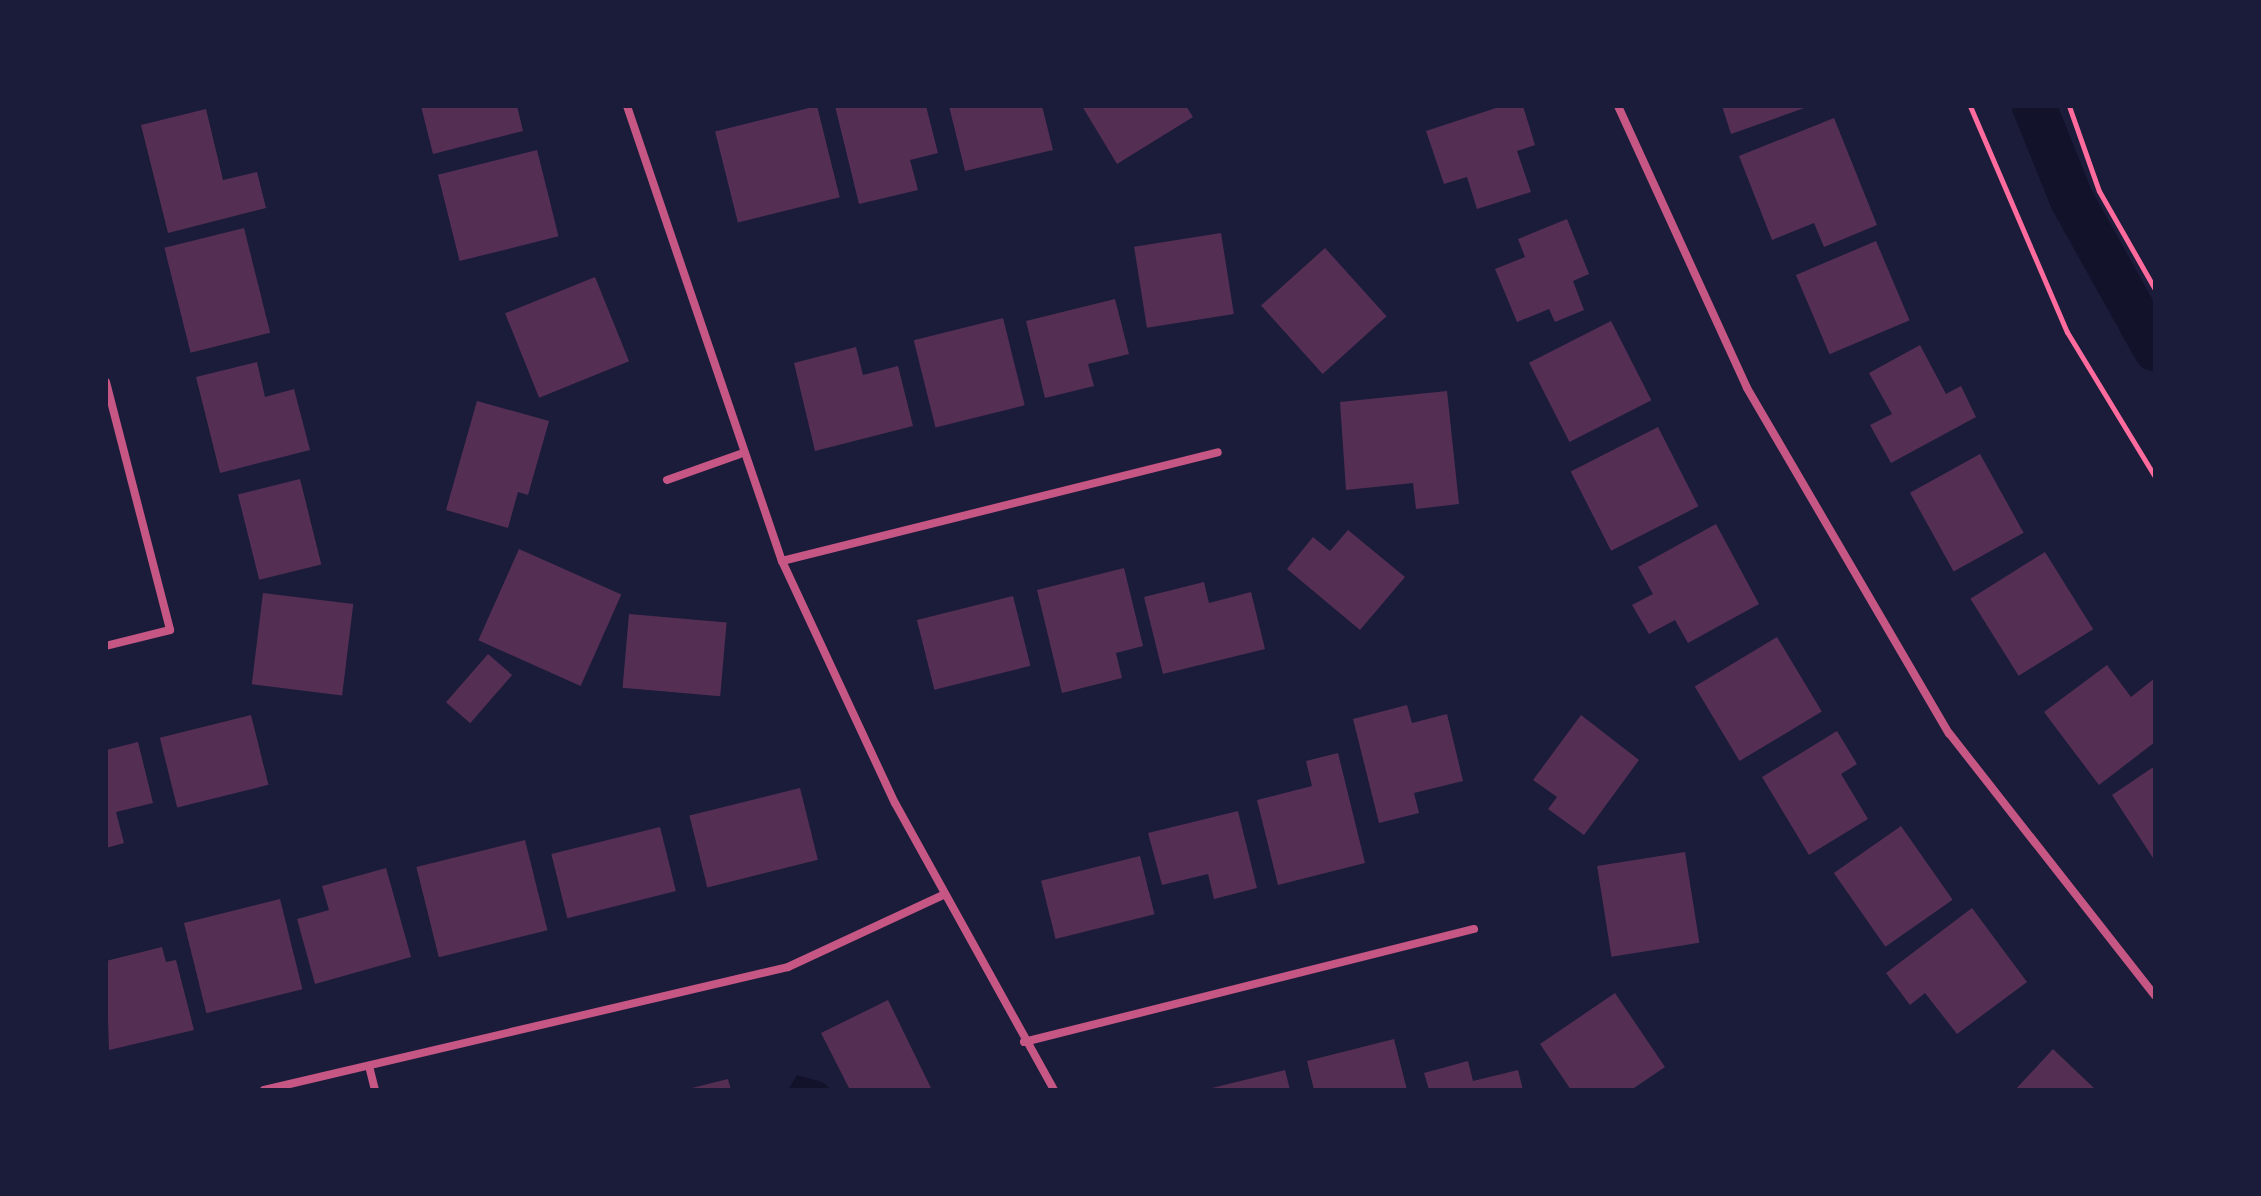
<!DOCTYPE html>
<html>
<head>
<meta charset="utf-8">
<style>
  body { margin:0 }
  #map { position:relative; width:2261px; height:1196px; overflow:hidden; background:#1b1b3a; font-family:Manrope,sans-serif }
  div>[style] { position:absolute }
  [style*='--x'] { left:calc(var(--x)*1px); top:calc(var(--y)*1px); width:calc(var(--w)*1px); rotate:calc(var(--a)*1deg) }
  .water>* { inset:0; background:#12122b }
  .canal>* { height:44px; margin:-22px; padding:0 22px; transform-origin:22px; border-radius:22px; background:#12122b }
  .building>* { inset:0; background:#542f53; transform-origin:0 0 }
  .path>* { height:5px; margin:-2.5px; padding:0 2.5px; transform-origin:2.5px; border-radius:2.5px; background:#ff6b9d }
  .minor>* { height:8px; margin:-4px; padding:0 4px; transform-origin:4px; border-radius:4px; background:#c65784 }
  span { translate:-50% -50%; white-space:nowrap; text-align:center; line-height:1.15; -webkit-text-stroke:8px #1b1b3a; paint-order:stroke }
  .frame { position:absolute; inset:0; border:108px solid #1b1b3a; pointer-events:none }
</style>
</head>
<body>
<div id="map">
  <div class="water">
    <i style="clip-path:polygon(797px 1075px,822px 1082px,832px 1090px,788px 1090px)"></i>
  </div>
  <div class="canal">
    <i style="--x:2034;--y:106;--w:101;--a:68"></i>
    <i style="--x:2072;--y:200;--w:171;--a:60.9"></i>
  </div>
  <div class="building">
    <i style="clip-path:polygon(421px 106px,517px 106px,523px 131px,433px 154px)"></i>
    <i style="left:817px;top:106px;width:94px;height:105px;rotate:76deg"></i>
    <i style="clip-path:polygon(835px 106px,926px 106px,938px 153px,910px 160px,918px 190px,859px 204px)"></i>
    <i style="clip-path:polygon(949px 106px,1042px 106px,1053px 150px,965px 171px)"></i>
    <i style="clip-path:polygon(1082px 106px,1186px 106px,1193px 117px,1117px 164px)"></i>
    <i style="clip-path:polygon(1502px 106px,1523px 106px,1535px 145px,1517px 151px,1531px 192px,1477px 209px,1467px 177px,1444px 184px,1426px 131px)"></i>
    <i style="clip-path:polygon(1722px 106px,1810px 106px,1731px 134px)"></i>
    <i style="clip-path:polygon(206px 109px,223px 180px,257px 172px,266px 208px,168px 233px,141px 125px)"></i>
    <i style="clip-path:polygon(1834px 118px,1877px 225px,1824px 247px,1814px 223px,1772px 240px,1739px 156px)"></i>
    <i style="left:537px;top:150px;width:89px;height:102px;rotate:76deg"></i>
    <i style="clip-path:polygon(1567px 219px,1589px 274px,1573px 281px,1584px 310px,1555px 322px,1549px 309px,1517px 322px,1495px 269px,1525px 257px,1518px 239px)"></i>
    <i style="left:244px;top:228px;width:108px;height:82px;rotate:76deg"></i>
    <i style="left:1221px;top:233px;width:82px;height:88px;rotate:81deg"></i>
    <i style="left:1876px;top:241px;width:86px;height:87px;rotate:67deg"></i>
    <i style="left:1325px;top:248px;width:92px;height:86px;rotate:48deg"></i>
    <i style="left:595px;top:277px;width:91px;height:97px;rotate:68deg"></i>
    <i style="clip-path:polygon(1115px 299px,1129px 354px,1088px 364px,1094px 386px,1045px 398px,1026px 321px)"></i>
    <i style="left:1003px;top:318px;width:90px;height:92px;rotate:76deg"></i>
    <i style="left:1611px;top:321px;width:89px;height:92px;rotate:63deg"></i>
    <i style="clip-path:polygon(1920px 345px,1946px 394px,1961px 386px,1976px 417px,1891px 463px,1870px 425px,1892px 414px,1869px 373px)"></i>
    <i style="clip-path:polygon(856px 347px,863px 375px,898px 366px,913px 426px,815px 451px,794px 363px)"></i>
    <i style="clip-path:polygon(257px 362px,265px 397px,294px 389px,310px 450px,220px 473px,196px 377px)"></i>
    <i style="clip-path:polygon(1447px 391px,1459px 504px,1416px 509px,1413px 483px,1346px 490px,1340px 402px)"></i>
    <i style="clip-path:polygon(477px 401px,549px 421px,528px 495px,518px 492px,508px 528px,446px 510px)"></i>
    <i style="left:1658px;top:427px;width:89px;height:98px;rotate:63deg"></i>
    <i style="left:1980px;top:454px;width:90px;height:80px;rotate:61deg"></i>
    <i style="left:300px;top:479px;width:88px;height:64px;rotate:76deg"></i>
    <i style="clip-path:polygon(1716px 524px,1759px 604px,1688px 643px,1675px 620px,1649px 634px,1632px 605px,1653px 594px,1638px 567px)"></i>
    <i style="clip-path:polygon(1348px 530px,1405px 577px,1360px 630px,1287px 569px,1313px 537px,1330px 551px)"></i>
    <i style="left:519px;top:549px;width:112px;height:100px;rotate:24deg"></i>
    <i style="left:2045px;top:552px;width:91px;height:88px;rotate:58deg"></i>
    <i style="clip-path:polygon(1124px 568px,1143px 646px,1116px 653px,1122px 678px,1062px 693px,1037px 590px)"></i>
    <i style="clip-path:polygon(1204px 582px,1209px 603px,1251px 592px,1265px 649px,1163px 674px,1144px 597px)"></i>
    <i style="left:263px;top:593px;width:91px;height:92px;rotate:7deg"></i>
    <i style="left:1013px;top:596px;width:72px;height:99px;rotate:76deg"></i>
    <i style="left:629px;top:614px;width:98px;height:74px;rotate:5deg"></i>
    <i style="left:1777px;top:637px;width:87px;height:96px;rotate:59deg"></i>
    <i style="left:488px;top:654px;width:32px;height:64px;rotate:41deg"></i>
    <i style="clip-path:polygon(2107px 665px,2131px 697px,2155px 678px,2155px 742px,2099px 785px,2044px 712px)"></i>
    <i style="clip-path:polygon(1407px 705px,1412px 723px,1447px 714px,1463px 781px,1414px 793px,1419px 813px,1379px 823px,1353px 719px)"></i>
    <i style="left:251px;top:715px;width:72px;height:94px;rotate:76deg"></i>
    <i style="clip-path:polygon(1581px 715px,1639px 760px,1584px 835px,1548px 809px,1557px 797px,1533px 780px)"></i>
    <i style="clip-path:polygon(1837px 731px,1857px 764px,1841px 774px,1868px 819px,1809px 855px,1762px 777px)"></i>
    <i style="clip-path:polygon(138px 742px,153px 803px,116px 812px,124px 843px,106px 848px,106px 750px)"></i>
    <i style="clip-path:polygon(1338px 753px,1365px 863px,1278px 885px,1257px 800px,1312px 786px,1306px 761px)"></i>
    <i style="clip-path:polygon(2155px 766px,2155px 861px,2112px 795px)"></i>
    <i style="left:800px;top:788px;width:74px;height:114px;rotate:76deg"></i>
    <i style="clip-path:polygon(1238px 811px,1257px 888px,1214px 899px,1208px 874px,1162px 885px,1148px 833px)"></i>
    <i style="left:1901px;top:826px;width:90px;height:82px;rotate:55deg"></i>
    <i style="left:660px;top:827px;width:66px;height:112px;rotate:76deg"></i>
    <i style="left:525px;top:840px;width:93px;height:112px;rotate:76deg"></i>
    <i style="left:1685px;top:852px;width:92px;height:89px;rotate:81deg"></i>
    <i style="left:1140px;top:856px;width:60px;height:102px;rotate:76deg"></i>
    <i style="clip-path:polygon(386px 868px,411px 957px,315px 984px,297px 919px,329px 910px,322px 886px)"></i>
    <i style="left:280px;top:899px;width:93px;height:99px;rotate:76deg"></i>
    <i style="clip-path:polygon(1972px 908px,2027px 982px,1957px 1034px,1925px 993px,1910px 1005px,1886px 973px)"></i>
    <i style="clip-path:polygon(162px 947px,166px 962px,176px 960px,194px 1030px,109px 1050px,106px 961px)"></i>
    <i style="clip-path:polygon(1615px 993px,1665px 1067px,1631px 1090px,1571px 1090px,1540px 1044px)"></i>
    <i style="clip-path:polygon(888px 1000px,931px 1088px,927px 1090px,850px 1090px,821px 1033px)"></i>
    <i style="clip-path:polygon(1394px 1039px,1407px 1090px,1314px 1090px,1307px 1061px)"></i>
    <i style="clip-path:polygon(2053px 1049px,2096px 1090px,2015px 1090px)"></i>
    <i style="clip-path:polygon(1468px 1061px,1473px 1081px,1518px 1070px,1523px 1090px,1429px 1090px,1424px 1073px)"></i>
    <i style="clip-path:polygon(1285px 1070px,1290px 1090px,1209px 1090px,1208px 1089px)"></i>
    <i style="clip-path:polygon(728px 1079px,731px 1090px,688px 1090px,688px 1089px)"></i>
  </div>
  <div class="path">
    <i style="--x:1970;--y:106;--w:246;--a:66.8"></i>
    <i style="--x:2067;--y:332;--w:170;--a:58.7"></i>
    <i style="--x:2069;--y:106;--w:90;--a:70.6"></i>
    <i style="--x:2099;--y:191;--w:113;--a:60.3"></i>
  </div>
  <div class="minor">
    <i style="--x:627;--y:106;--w:481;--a:71.2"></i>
    <i style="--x:782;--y:561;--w:267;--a:65"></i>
    <i style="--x:895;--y:803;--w:328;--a:61"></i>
    <i style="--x:1618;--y:106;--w:310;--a:65.4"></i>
    <i style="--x:1747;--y:388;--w:400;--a:59.7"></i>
    <i style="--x:1949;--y:733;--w:334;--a:51.9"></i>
    <i style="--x:106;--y:382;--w:256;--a:75.5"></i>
    <i style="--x:170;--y:630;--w:66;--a:166"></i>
    <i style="--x:667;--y:480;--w:77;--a:-19.6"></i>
    <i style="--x:782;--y:561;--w:449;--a:-14"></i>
    <i style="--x:1024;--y:1042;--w:464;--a:-14.1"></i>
    <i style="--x:369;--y:1066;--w:25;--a:76"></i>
    <i style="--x:264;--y:1090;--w:538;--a:-13.21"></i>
    <i style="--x:788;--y:967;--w:171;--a:-24.9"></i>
  </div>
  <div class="frame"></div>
</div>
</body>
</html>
